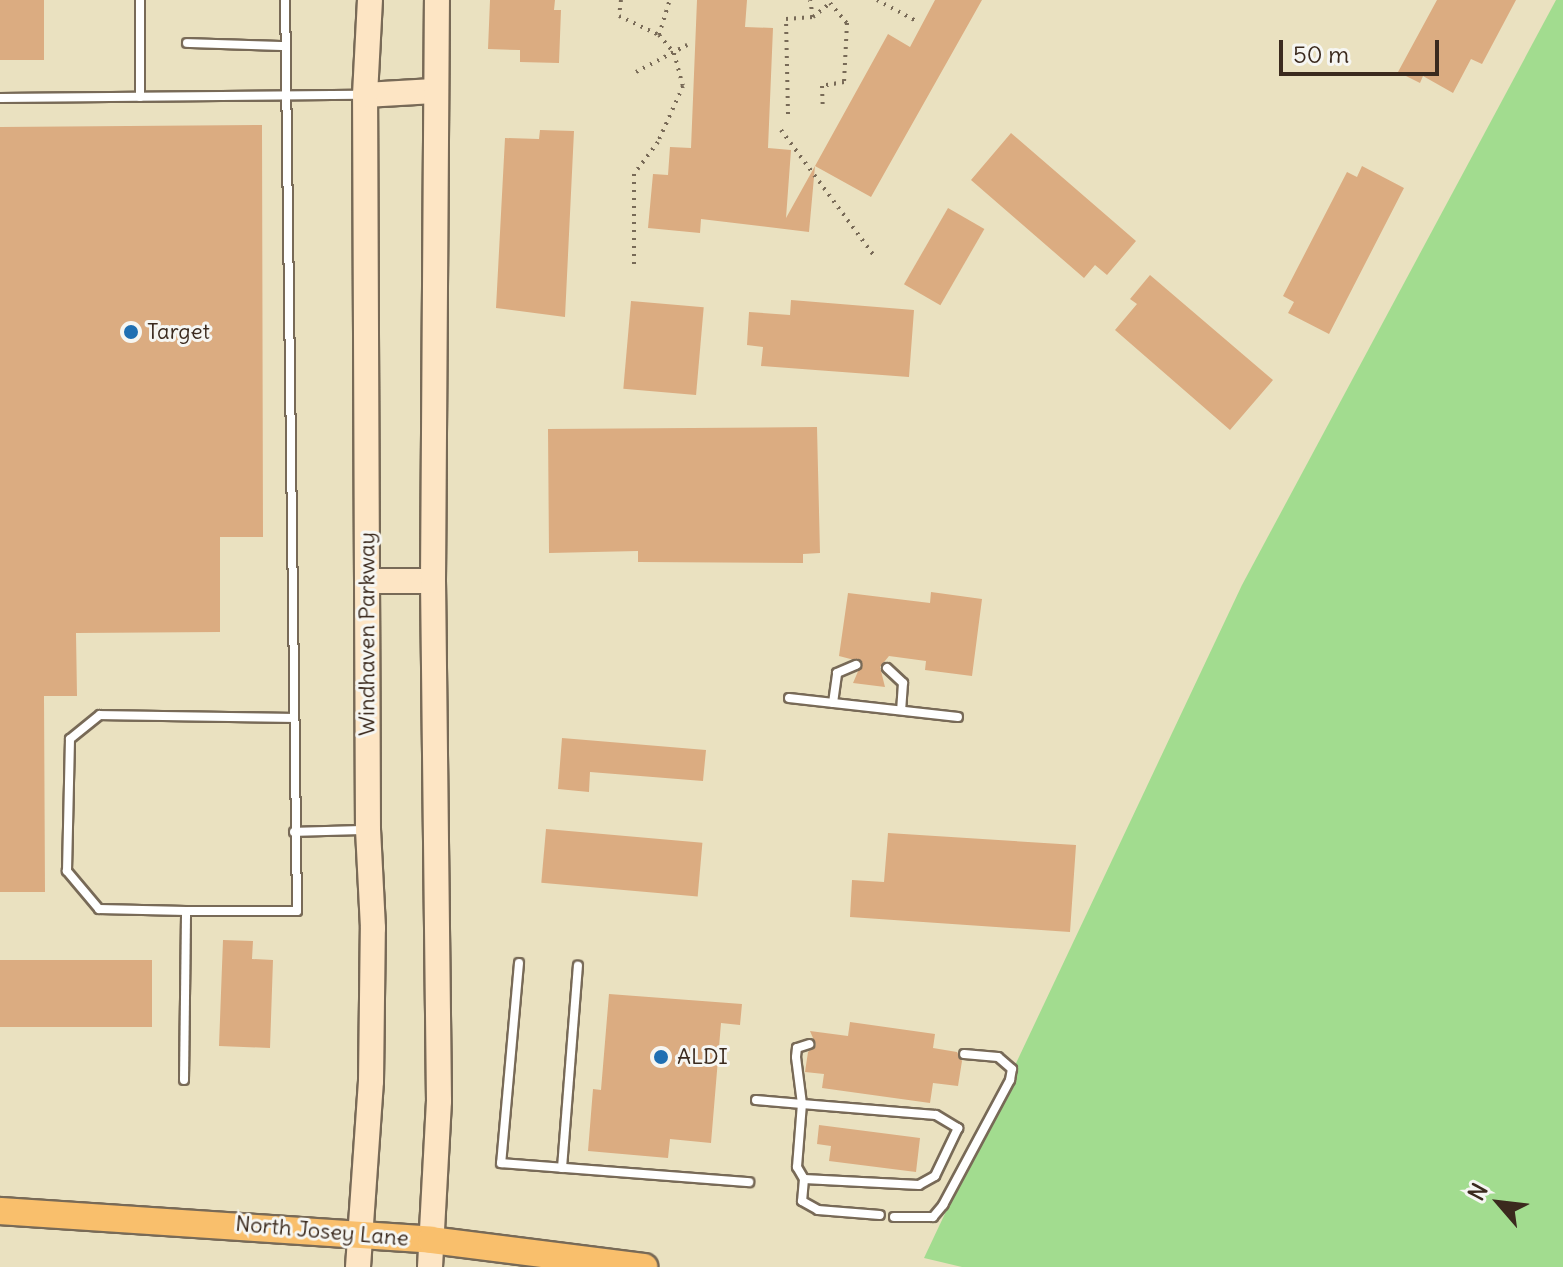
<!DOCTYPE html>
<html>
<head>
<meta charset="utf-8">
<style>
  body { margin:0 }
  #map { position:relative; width:1563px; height:1267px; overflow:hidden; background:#eae1c0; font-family:Delius,sans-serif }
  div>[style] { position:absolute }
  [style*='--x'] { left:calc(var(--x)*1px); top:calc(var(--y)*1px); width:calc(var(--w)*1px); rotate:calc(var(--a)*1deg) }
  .green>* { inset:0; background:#a2dc8f }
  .building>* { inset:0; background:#dbac81; transform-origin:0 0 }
  .path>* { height:4px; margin-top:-2px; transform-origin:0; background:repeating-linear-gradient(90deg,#786a57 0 2px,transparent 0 8px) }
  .roads { filter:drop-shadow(2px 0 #786a57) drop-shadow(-2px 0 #786a57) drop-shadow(0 2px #786a57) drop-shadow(0 -2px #786a57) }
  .lane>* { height:8px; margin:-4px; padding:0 4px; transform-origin:4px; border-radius:4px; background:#fff }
  .secondary>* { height:24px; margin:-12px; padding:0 12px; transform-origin:12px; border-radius:12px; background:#fde5c4 }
  .primary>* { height:26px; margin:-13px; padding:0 13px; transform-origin:13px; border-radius:13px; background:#f9bf6c }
  .dots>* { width:22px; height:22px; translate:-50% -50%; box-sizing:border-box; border:4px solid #f6f6f2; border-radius:50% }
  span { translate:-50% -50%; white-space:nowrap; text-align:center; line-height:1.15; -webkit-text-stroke:6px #f6f6f2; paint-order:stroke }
  .poi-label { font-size:22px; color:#3b2a1e }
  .left { translate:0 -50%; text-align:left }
  .street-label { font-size:22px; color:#3b2a1e }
  .north { position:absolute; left:1459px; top:1163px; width:80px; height:80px; -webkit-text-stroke:6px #f6f6f2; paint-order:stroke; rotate:298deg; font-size:22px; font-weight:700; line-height:32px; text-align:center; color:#3b2a1e }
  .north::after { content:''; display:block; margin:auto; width:28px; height:36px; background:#3b2a1e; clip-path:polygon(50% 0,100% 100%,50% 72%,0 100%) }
  .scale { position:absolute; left:1279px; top:40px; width:160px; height:36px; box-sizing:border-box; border:4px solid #3b2a1e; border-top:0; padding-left:10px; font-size:24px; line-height:28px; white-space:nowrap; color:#3b2a1e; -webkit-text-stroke:6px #f6f6f2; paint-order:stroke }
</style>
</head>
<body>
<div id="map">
  <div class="green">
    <i style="clip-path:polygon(1556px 0,1563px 0,1563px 1267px,962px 1267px,924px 1258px,1242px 585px)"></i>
  </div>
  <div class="building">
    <i style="left:0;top:0;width:44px;height:60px"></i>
    <i style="clip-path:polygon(490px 0,555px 0,554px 10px,561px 10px,559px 63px,520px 62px,520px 50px,488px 49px)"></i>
    <i style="clip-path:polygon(697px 0,747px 0,745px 27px,773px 28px,768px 148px,791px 150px,786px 218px,815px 166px,809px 232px,701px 219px,700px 233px,648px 228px,653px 174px,668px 175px,670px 147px,691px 148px)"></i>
    <i style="clip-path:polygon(935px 0,982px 0,871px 197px,815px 166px,888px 34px,910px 47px)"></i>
    <i style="clip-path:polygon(1437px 0,1516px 0,1482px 64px,1471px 59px,1453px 93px,1423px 76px,1420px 83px,1398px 72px)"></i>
    <i style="clip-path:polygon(262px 125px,263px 537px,220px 537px,220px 632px,76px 633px,77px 696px,44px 696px,45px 892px,0 892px,0 127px)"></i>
    <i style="clip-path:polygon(540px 130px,574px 131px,565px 317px,496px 308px,505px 138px,539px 139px)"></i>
    <i style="clip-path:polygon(1011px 133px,1136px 241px,1107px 275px,1095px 265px,1084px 278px,971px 180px)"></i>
    <i style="clip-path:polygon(1362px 166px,1404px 188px,1329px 334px,1288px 313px,1294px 302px,1283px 296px,1347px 172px,1357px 177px)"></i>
    <i style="left:948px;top:208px;width:42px;height:88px;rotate:30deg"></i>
    <i style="clip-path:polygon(1150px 275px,1273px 380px,1230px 430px,1115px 330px,1137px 304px,1130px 299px)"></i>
    <i style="clip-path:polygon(791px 300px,914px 310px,909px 377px,761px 366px,763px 347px,747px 345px,749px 312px,790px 315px)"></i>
    <i style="left:631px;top:301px;width:73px;height:88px;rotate:5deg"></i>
    <i style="clip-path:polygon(817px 427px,820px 553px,803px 554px,803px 563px,638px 562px,638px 551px,549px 553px,548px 429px)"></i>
    <i style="clip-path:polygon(931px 592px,982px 599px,972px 676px,925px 670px,926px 661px,889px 656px,880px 667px,885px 687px,853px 683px,862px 662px,839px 656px,848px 593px,930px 603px)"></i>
    <i style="clip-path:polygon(562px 738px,706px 750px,703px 781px,590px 772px,589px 792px,558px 789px)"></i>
    <i style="left:546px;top:829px;width:157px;height:54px;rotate:5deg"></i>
    <i style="clip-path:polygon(888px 833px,1076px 845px,1070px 932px,850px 917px,852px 880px,884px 882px)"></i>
    <i style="clip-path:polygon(223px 940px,253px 941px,252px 959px,273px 960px,270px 1048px,219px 1046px)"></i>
    <i style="left:152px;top:960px;width:67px;height:152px;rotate:90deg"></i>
    <i style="clip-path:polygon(609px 994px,742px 1004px,740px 1025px,721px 1023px,711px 1143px,670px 1139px,668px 1158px,588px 1151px,593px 1089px,601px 1090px)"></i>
    <i style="clip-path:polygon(850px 1022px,935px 1034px,933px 1048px,957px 1052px,962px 1061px,958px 1086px,933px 1083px,930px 1103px,822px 1088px,824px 1074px,805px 1072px,808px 1052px,816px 1045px,810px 1031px,848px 1036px)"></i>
    <i style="clip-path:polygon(819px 1125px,920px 1138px,916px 1172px,829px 1161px,831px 1146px,817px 1144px)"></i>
  </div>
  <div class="path">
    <i style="--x:621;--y:0;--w:16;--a:97"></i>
    <i style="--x:619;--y:16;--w:44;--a:25.4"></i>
    <i style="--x:659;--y:35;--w:23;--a:50"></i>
    <i style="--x:674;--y:53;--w:34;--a:75"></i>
    <i style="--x:683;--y:86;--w:61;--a:114.1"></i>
    <i style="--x:658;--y:142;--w:40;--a:127"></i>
    <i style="--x:634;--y:174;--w:92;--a:90"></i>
    <i style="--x:877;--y:0;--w:44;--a:28.3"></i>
    <i style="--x:813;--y:17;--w:22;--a:-39"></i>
    <i style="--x:830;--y:3;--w:26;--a:50"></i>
    <i style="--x:847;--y:23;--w:59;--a:92.9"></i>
    <i style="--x:844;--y:82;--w:22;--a:170"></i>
    <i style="--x:822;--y:86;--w:24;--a:88"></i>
    <i style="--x:659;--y:35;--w:37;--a:-73"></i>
    <i style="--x:636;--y:72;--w:58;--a:-27.9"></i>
    <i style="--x:788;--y:114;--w:95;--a:-91.2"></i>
    <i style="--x:786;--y:19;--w:27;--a:-4"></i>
    <i style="--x:813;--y:17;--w:17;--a:-100"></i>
    <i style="--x:781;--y:130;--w:158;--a:53.5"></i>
  </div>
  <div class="roads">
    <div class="lane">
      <i style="--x:187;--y:43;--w:98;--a:1.8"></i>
      <i style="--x:140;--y:97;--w:97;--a:-90"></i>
      <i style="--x:0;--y:98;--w:360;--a:-0.5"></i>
      <i style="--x:887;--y:668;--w:22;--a:43"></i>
      <i style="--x:903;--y:683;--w:27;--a:94"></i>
      <i style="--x:789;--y:698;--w:170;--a:6.4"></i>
      <i style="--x:833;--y:703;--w:30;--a:-82"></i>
      <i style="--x:837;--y:673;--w:21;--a:-23"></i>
      <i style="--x:294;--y:832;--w:73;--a:-1.6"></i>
      <i style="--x:186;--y:911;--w:111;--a:0"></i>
      <i style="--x:297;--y:911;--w:911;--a:-90.75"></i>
      <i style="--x:519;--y:963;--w:201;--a:95.1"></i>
      <i style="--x:501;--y:1163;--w:249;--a:4.4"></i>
      <i style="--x:184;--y:1080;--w:169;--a:-89.3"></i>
      <i style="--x:186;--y:911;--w:87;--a:-178.7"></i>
      <i style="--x:99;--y:909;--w:50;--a:-130.1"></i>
      <i style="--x:67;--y:871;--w:132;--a:-88.7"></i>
      <i style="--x:70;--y:739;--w:38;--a:-39"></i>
      <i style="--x:100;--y:715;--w:192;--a:0.9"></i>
      <i style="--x:756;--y:1100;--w:46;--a:5"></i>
      <i style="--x:802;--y:1104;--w:134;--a:4.7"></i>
      <i style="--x:936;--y:1115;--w:26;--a:31"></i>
      <i style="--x:958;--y:1128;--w:53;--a:115.6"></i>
      <i style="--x:935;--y:1176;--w:18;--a:151"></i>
      <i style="--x:919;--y:1185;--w:115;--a:-177"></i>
      <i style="--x:804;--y:1179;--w:14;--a:-120"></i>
      <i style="--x:797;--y:1167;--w:63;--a:-85.5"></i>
      <i style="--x:802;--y:1104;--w:47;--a:-97.3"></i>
      <i style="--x:796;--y:1057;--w:9;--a:-84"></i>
      <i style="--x:797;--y:1048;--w:13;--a:-18"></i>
      <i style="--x:562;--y:1168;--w:203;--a:-85.5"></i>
      <i style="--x:804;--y:1179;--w:22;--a:95"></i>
      <i style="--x:802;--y:1201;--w:18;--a:29"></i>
      <i style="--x:818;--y:1210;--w:62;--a:4.6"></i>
      <i style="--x:894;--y:1217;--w:39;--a:0"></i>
      <i style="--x:933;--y:1217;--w:16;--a:-50"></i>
      <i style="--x:943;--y:1205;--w:142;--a:-61.8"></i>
      <i style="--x:1010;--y:1080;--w:11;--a:-80"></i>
      <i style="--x:1012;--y:1069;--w:18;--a:-139"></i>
      <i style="--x:998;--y:1057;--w:34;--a:-175"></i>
    </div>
    <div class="secondary">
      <i style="--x:365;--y:95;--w:69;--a:-3.3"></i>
      <i style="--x:367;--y:581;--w:66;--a:0"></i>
      <i style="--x:358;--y:1267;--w:186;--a:-86"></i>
      <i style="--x:371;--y:1081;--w:153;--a:-89.3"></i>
      <i style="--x:373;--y:928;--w:98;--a:-92.9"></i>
      <i style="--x:368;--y:830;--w:735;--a:-90.23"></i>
      <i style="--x:365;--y:95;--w:95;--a:-87"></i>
      <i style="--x:430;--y:1267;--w:166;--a:-86.9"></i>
      <i style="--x:439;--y:1101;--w:520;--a:-90.66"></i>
      <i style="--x:433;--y:581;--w:581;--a:-89.61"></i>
    </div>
    <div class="primary">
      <i style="--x:0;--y:1211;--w:432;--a:3.8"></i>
      <i style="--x:431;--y:1240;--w:215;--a:7.2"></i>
    </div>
  </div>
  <div class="dots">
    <i style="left:131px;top:332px;background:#1f6fb2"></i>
    <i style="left:661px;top:1057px;background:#1f6fb2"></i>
  </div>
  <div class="poi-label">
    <span class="left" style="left:147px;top:332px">Target</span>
    <span class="left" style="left:677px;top:1057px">ALDI</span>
  </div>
  <div class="street-label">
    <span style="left:367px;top:634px;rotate:-90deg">Windhaven Parkway</span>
    <span style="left:322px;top:1231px;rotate:5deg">North Josey Lane</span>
  </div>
  <div class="north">N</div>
  <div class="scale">50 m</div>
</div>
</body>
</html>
